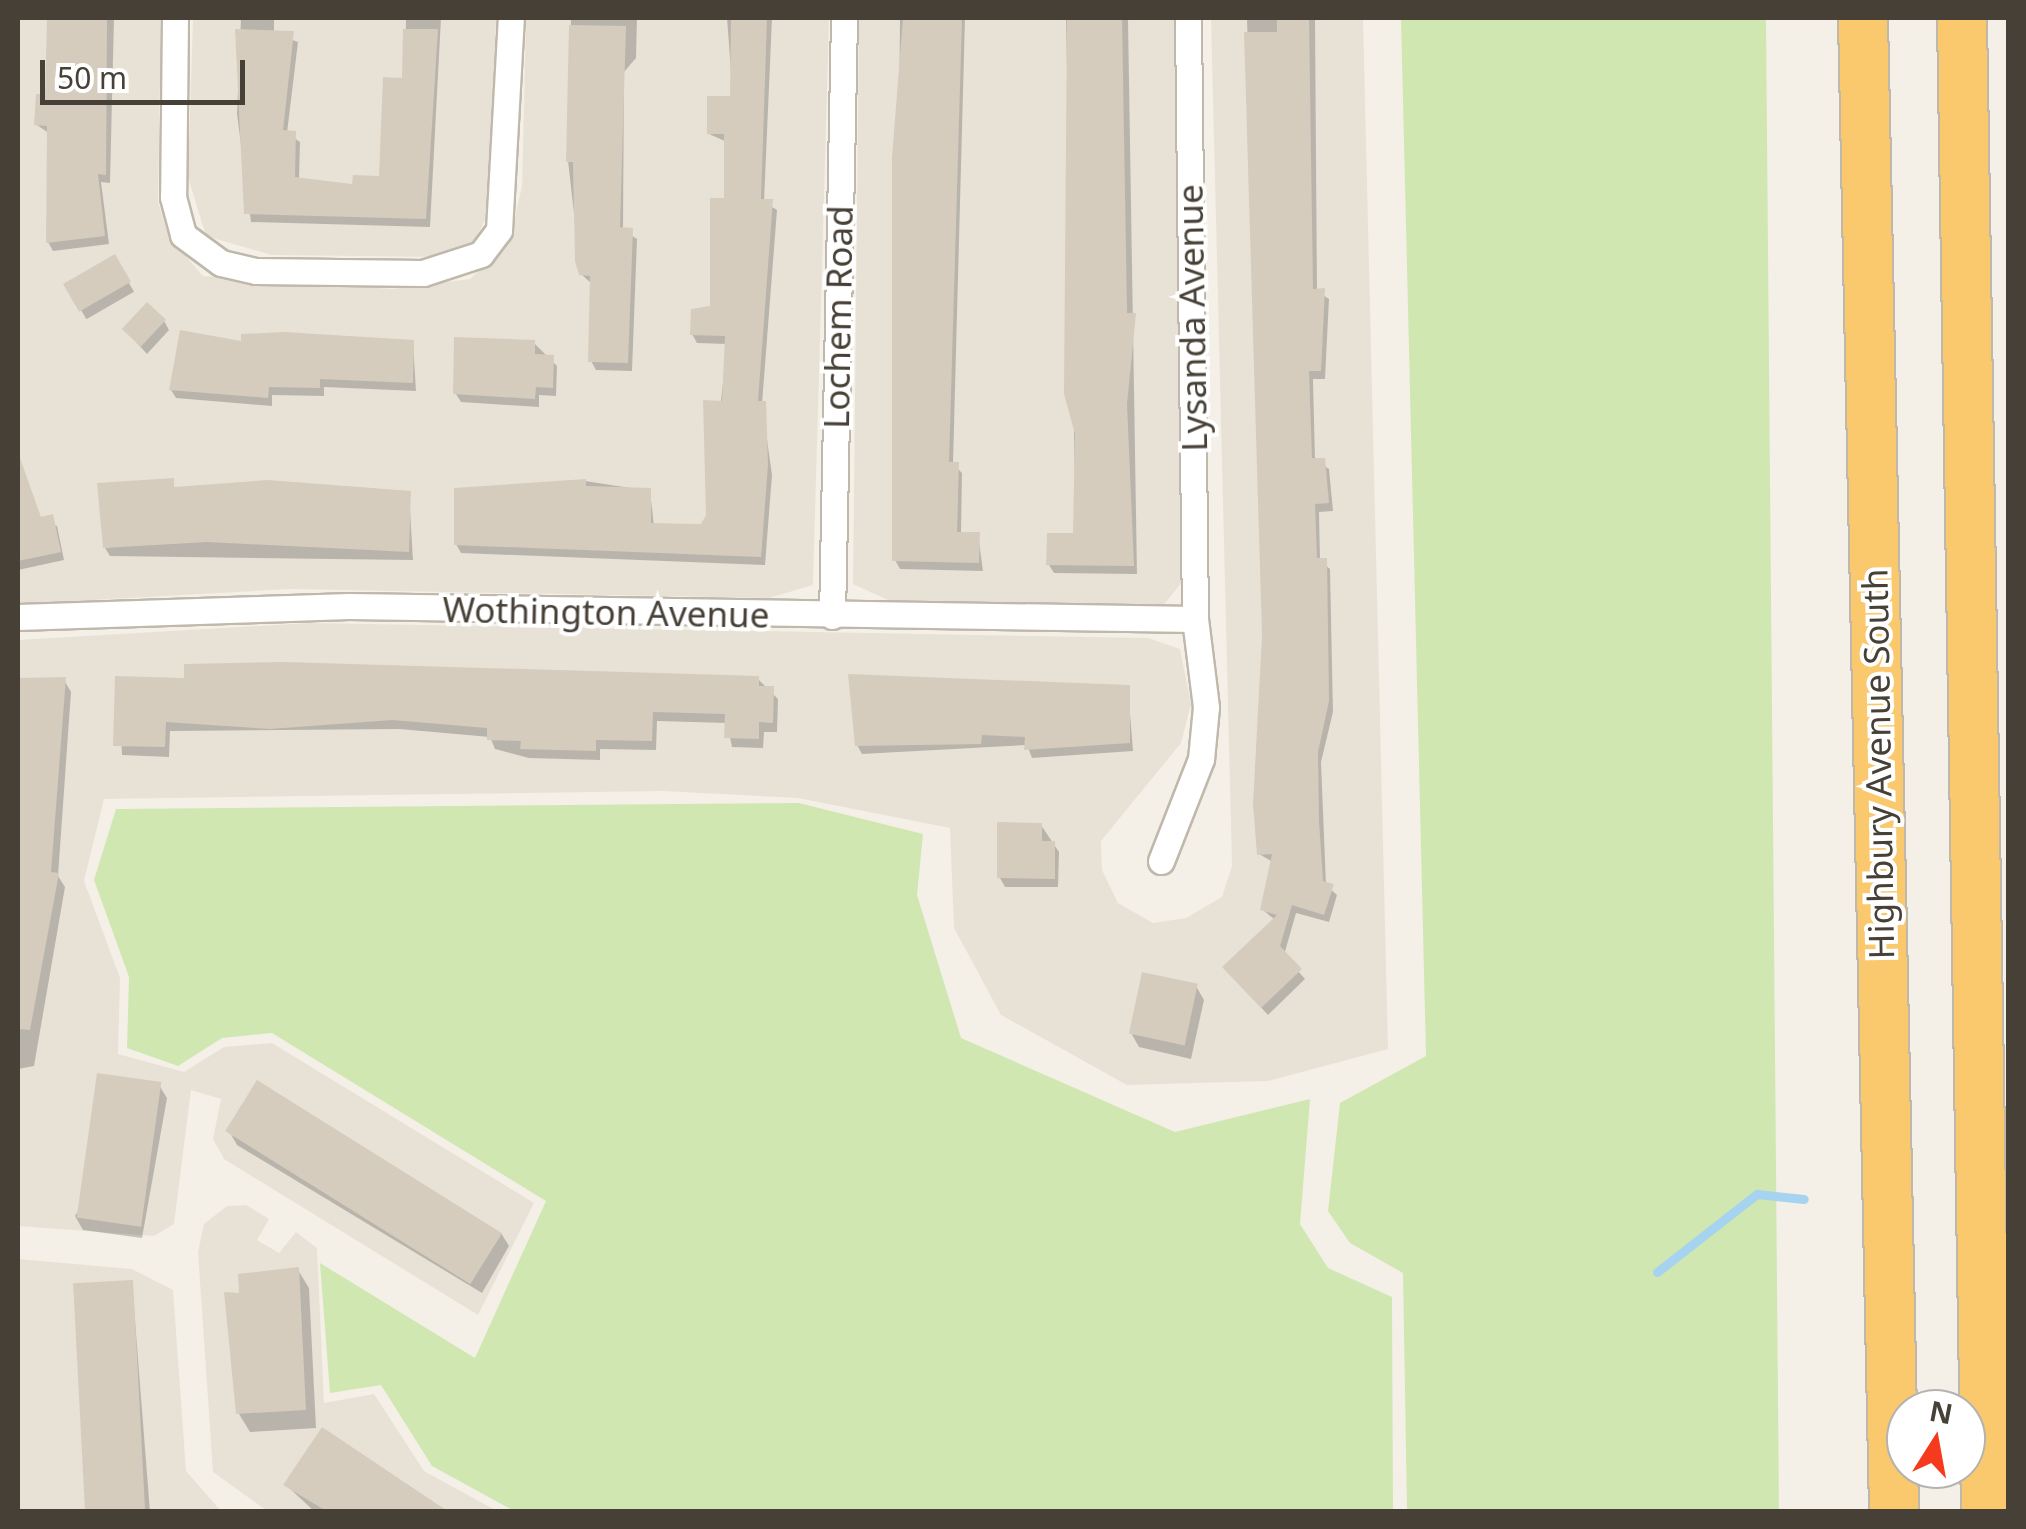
<!DOCTYPE html>
<html>
<head>
<meta charset="utf-8">
<style>
  body { margin:0 }
  #map { position:relative; width:2026px; height:1529px; overflow:hidden; background:#f4f0e8; font-family:"Noto Sans",sans-serif }
  div>[style] { position:absolute }
  [style*='--x'] { left:calc(var(--x)*1px); top:calc(var(--y)*1px); width:calc(var(--w)*1px); rotate:calc(var(--a)*1deg) }
  .residential>* { inset:0; background:#e8e2d6 }
  .green>* { inset:0; background:#d0e7b2 }
  .shadow>* { inset:0; background:#0003; transform-origin:0 0 }
  .stream>* { height:9px; margin:-4.5px; padding:0 4.5px; transform-origin:4.5px; border-radius:4.5px; background:#a6d3ef }
  .building>* { inset:0; background:#d5ccbe; transform-origin:0 0 }
  .roads { filter:drop-shadow(2px 0 #bfb8ab) drop-shadow(-2px 0 #bfb8ab) drop-shadow(0 2px #bfb8ab) drop-shadow(0 -2px #bfb8ab) }
  .street>* { height:25px; margin:-12.5px; padding:0 12.5px; transform-origin:12.5px; border-radius:12.5px; background:#fff }
  .highway>* { height:48px; margin:-24px; padding:0 24px; transform-origin:24px; border-radius:24px; background:#fac86d }
  span { translate:-50% -50%; white-space:nowrap; text-align:center; line-height:1.15; -webkit-text-stroke:8px #fff; paint-order:stroke }
  .street-label { font-size:35px; color:#474037 }
  .frame { position:absolute; inset:0; border:20px solid #474037; pointer-events:none }
  .north { position:absolute; left:1886px; top:1389px; width:100px; height:100px; box-sizing:border-box; background:#fff; border:2px solid #b5b3af; border-radius:50%; rotate:11deg; font-size:28px; font-weight:700; line-height:40px; text-align:center; color:#474037 }
  .north::after { content:''; display:block; margin:auto; width:35px; height:45px; background:#f53a1e; clip-path:polygon(50% 0,100% 100%,50% 72%,0 100%) }
  .scale { position:absolute; left:40px; top:60px; width:205px; height:45px; box-sizing:border-box; border:5px solid #474037; border-top:0; padding-left:12px; font-size:30px; line-height:35px; white-space:nowrap; color:#474037; -webkit-text-stroke:8px #fff; paint-order:stroke }
</style>
</head>
<body>
<div id="map">
  <div class="residential">
    <i style="clip-path:polygon(18px 18px,161px 18px,158px 202px,169px 237px,203px 276px,392px 289px,470px 279px,509px 243px,522px 186px,526px 18px,829px 18px,813px 585px,769px 598px,290px 589px,18px 604px)"></i>
    <i style="clip-path:polygon(193px 18px,496px 18px,491px 208px,474px 242px,445px 257px,272px 255px,206px 236px,188px 177px)"></i>
    <i style="clip-path:polygon(859px 18px,1177px 18px,1186px 577px,1162px 607px,888px 600px,853px 584px)"></i>
    <i style="clip-path:polygon(1211px 18px,1363px 18px,1388px 1049px,1268px 1081px,1127px 1085px,1001px 1015px,954px 928px,950px 828px,798px 798px,663px 791px,104px 799px,84px 881px,120px 978px,118px 1054px,184px 1072px,224px 1047px,272px 1043px,534px 1203px,478px 1315px,224px 1159px,213px 1139px,221px 1099px,191px 1090px,174px 1224px,154px 1236px,18px 1226px,18px 640px,309px 623px,1148px 638px,1180px 649px,1191px 704px,1181px 743px,1101px 841px,1102px 870px,1118px 903px,1153px 923px,1186px 918px,1222px 897px,1232px 866px)"></i>
    <i style="clip-path:polygon(246px 1205px,269px 1219px,257px 1240px,279px 1253px,296px 1232px,317px 1248px,324px 1403px,374px 1394px,424px 1471px,497px 1511px,267px 1511px,213px 1472px,198px 1252px,204px 1224px,227px 1206px)"></i>
    <i style="clip-path:polygon(18px 1259px,132px 1269px,173px 1290px,186px 1471px,221px 1511px,18px 1511px)"></i>
  </div>
  <div class="green">
    <i style="clip-path:polygon(1401px 18px,1766px 18px,1779px 1511px,1407px 1511px,1403px 1273px,1350px 1243px,1328px 1211px,1340px 1103px,1426px 1056px)"></i>
    <i style="clip-path:polygon(799px 803px,923px 834px,917px 895px,961px 1038px,1175px 1132px,1310px 1099px,1300px 1224px,1328px 1268px,1392px 1297px,1393px 1511px,514px 1511px,432px 1466px,381px 1385px,330px 1393px,320px 1263px,475px 1358px,546px 1201px,272px 1033px,222px 1038px,178px 1066px,127px 1048px,129px 977px,94px 880px,116px 809px)"></i>
  </div>
  <div class="shadow">
    <i style="clip-path:polygon(51px 18px,114px 18px,110px 183px,101px 182px,109px 244px,53px 251px,48px 242px,50px 134px,37px 125px,48px 97px)"></i>
    <i style="clip-path:polygon(241px 18px,274px 18px,274px 33px,298px 42px,287px 133px,300px 142px,299px 180px,355px 187px,381px 179px,405px 80px,406px 19px,385px 18px,441px 18px,430px 227px,251px 222px,237px 114px)"></i>
    <i style="clip-path:polygon(571px 18px,637px 18px,636px 58px,624px 72px,623px 230px,637px 239px,632px 371px,596px 370px,591px 361px,592px 284px,581px 274px,568px 161px)"></i>
    <i style="clip-path:polygon(727px 18px,772px 18px,764px 202px,777px 210px,762px 404px,772px 475px,765px 565px,461px 553px,456px 544px,585px 481px,650px 491px,654px 526px,702px 527px,709px 516px,727px 344px,697px 343px,692px 334px,713px 308px,726px 201px,727px 142px,709px 134px,733px 98px)"></i>
    <i style="clip-path:polygon(900px 18px,965px 18px,953px 464px,962px 473px,961px 534px,978px 534px,983px 571px,900px 569px,895px 560px)"></i>
    <i style="clip-path:polygon(1066px 18px,1128px 18px,1137px 574px,1054px 573px,1049px 565px,1076px 536px)"></i>
    <i style="clip-path:polygon(1247px 18px,1315px 18px,1317px 291px,1329px 299px,1325px 379px,1313px 379px,1315px 460px,1329px 469px,1333px 511px,1319px 512px,1320px 561px,1330px 569px,1333px 712px,1321px 762px,1326px 885px,1337px 895px,1329px 922px,1296px 913px,1284px 955px,1305px 979px,1268px 1015px,1225px 968px,1275px 920px,1262px 909px,1273px 862px,1259px 854px,1264px 636px)"></i>
    <i style="left:114px;top:257px;width:40px;height:55px;rotate:60deg"></i>
    <i style="clip-path:polygon(164px 321px,169px 330px,147px 354px,125px 330px)"></i>
    <i style="clip-path:polygon(413px 343px,416px 391px,324px 387px,324px 396px,272px 395px,272px 406px,176px 398px,171px 390px,243px 344px)"></i>
    <i style="clip-path:polygon(534px 343px,557px 366px,556px 396px,539px 395px,539px 407px,461px 402px,456px 394px)"></i>
    <i style="clip-path:polygon(18px 469px,41px 519px,57px 526px,64px 560px,18px 570px)"></i>
    <i style="clip-path:polygon(409px 493px,413px 560px,110px 556px,105px 548px)"></i>
    <i style="clip-path:polygon(118px 679px,758px 679px,778px 699px,777px 732px,764px 732px,763px 748px,732px 747px,727px 723px,657px 721px,656px 750px,600px 749px,600px 760px,529px 758px,495px 749px,490px 737px,399px 729px,170px 731px,169px 757px,122px 755px)"></i>
    <i style="clip-path:polygon(18px 680px,64px 680px,71px 692px,58px 876px,65px 887px,34px 1066px,18px 1069px)"></i>
    <i style="clip-path:polygon(1128px 688px,1133px 751px,1032px 758px,1027px 745px,862px 754px,857px 745px)"></i>
    <i style="clip-path:polygon(1041px 825px,1059px 852px,1058px 887px,1005px 887px,1000px 878px)"></i>
    <i style="clip-path:polygon(1196px 986px,1204px 1000px,1191px 1059px,1139px 1047px,1131px 1033px)"></i>
    <i style="clip-path:polygon(159px 1085px,167px 1098px,142px 1238px,83px 1230px,75px 1216px)"></i>
    <i style="clip-path:polygon(229px 1131px,501px 1233px,509px 1246px,482px 1293px,237px 1145px)"></i>
    <i style="clip-path:polygon(298px 1270px,309px 1288px,316px 1428px,250px 1432px,239px 1414px,242px 1296px)"></i>
    <i style="clip-path:polygon(132px 1282px,150px 1512px,89px 1512px)"></i>
    <i style="clip-path:polygon(286px 1485px,445px 1512px,315px 1512px)"></i>
  </div>
  <div class="stream">
    <i style="--x:1657;--y:1272;--w:127;--a:-38"></i>
    <i style="--x:1757;--y:1194;--w:47;--a:6.1"></i>
  </div>
  <div class="building">
    <i style="clip-path:polygon(47px 18px,107px 18px,106px 175px,98px 174px,105px 236px,46px 243px,47px 126px,34px 125px,36px 94px,45px 94px)"></i>
    <i style="clip-path:polygon(731px 18px,767px 18px,761px 199px,773px 199px,758px 401px,766px 401px,768px 465px,761px 557px,454px 545px,454px 488px,586px 479px,586px 486px,651px 488px,651px 523px,701px 524px,706px 515px,703px 400px,722px 401px,725px 336px,690px 335px,691px 309px,710px 306px,710px 198px,724px 198px,724px 134px,707px 134px,707px 96px,730px 96px)"></i>
    <i style="clip-path:polygon(903px 18px,962px 18px,949px 462px,959px 462px,957px 532px,980px 532px,979px 563px,892px 561px,892px 157px)"></i>
    <i style="clip-path:polygon(1067px 18px,1122px 18px,1127px 313px,1136px 313px,1127px 404px,1134px 566px,1046px 565px,1047px 533px,1073px 533px,1075px 434px,1064px 394px)"></i>
    <i style="clip-path:polygon(1277px 18px,1309px 18px,1313px 289px,1325px 288px,1321px 371px,1309px 371px,1312px 458px,1325px 458px,1329px 503px,1315px 504px,1317px 558px,1327px 558px,1329px 701px,1318px 752px,1319px 821px,1323px 881px,1334px 884px,1324px 915px,1292px 905px,1280px 946px,1302px 969px,1261px 1008px,1222px 967px,1277px 915px,1260px 910px,1272px 854px,1257px 855px,1253px 804px,1262px 636px,1244px 32px,1277px 32px)"></i>
    <i style="clip-path:polygon(569px 25px,626px 26px,620px 227px,633px 228px,628px 363px,588px 362px,590px 276px,579px 275px,575px 261px,573px 162px,566px 162px)"></i>
    <i style="clip-path:polygon(235px 29px,294px 31px,283px 130px,296px 131px,295px 177px,352px 184px,353px 175px,379px 176px,383px 77px,402px 78px,403px 29px,438px 29px,426px 219px,244px 214px)"></i>
    <i style="left:115px;top:254px;width:32px;height:60px;rotate:60deg"></i>
    <i style="left:147px;top:302px;width:26px;height:37px;rotate:43deg"></i>
    <i style="clip-path:polygon(180px 330px,241px 341px,241px 334px,284px 332px,414px 340px,413px 383px,320px 379px,320px 388px,269px 387px,268px 398px,169px 390px)"></i>
    <i style="clip-path:polygon(454px 337px,535px 340px,535px 354px,554px 355px,553px 388px,536px 387px,535px 399px,453px 394px)"></i>
    <i style="clip-path:polygon(20px 458px,41px 517px,53px 514px,61px 552px,18px 561px)"></i>
    <i style="clip-path:polygon(174px 478px,174px 487px,268px 480px,411px 491px,409px 552px,207px 542px,103px 548px,97px 483px)"></i>
    <i style="clip-path:polygon(285px 662px,759px 676px,759px 686px,774px 686px,773px 723px,759px 722px,759px 739px,724px 738px,725px 714px,653px 712px,652px 741px,596px 740px,596px 751px,520px 749px,521px 741px,487px 740px,487px 728px,392px 720px,270px 729px,166px 722px,165px 747px,113px 746px,115px 676px,184px 678px,184px 664px)"></i>
    <i style="clip-path:polygon(848px 674px,1130px 685px,1130px 743px,1024px 750px,1025px 737px,982px 735px,981px 744px,855px 746px)"></i>
    <i style="clip-path:polygon(66px 677px,51px 872px,59px 873px,30px 1030px,18px 1029px,18px 678px)"></i>
    <i style="clip-path:polygon(997px 822px,1042px 823px,1042px 841px,1055px 841px,1055px 879px,997px 878px)"></i>
    <i style="left:1142px;top:972px;width:57px;height:63px;rotate:12deg"></i>
    <i style="left:97px;top:1073px;width:65px;height:146px;rotate:8deg"></i>
    <i style="left:257px;top:1080px;width:289px;height:60px;rotate:32deg"></i>
    <i style="clip-path:polygon(299px 1267px,306px 1410px,236px 1414px,224px 1292px,239px 1293px,238px 1274px)"></i>
    <i style="left:133px;top:1280px;width:232px;height:60px;rotate:87deg"></i>
    <i style="clip-path:polygon(322px 1427px,449px 1512px,328px 1512px,283px 1485px)"></i>
  </div>
  <div class="roads">
    <div class="street">
      <i style="--x:175;--y:18;--w:179;--a:90.6"></i>
      <i style="--x:173;--y:197;--w:39;--a:75"></i>
      <i style="--x:183;--y:235;--w:47;--a:36.4"></i>
      <i style="--x:221;--y:263;--w:36;--a:13"></i>
      <i style="--x:256;--y:271;--w:167;--a:0.7"></i>
      <i style="--x:423;--y:273;--w:61;--a:-18.1"></i>
      <i style="--x:481;--y:254;--w:30;--a:-53"></i>
      <i style="--x:499;--y:230;--w:212;--a:-86.8"></i>
      <i style="--x:832;--y:616;--w:598;--a:-88.85"></i>
      <i style="--x:18;--y:617;--w:331;--a:-1.9"></i>
      <i style="--x:349;--y:606;--w:846;--a:0.88"></i>
      <i style="--x:1161;--y:861;--w:110;--a:-68.6"></i>
      <i style="--x:1201;--y:759;--w:52;--a:-84.5"></i>
      <i style="--x:1206;--y:707;--w:89;--a:-97.1"></i>
      <i style="--x:1195;--y:619;--w:601;--a:-90.67"></i>
    </div>
    <div class="highway">
      <i style="--x:1863;--y:18;--w:1494;--a:88.81"></i>
      <i style="--x:1962;--y:18;--w:1494;--a:89.08"></i>
    </div>
  </div>
  <div class="street-label">
    <span style="left:838px;top:317px;rotate:-89deg">Lochem Road</span>
    <span style="left:1192px;top:318px;rotate:-91deg">Lysanda Avenue</span>
    <span style="left:606px;top:612px;rotate:1deg">Wothington Avenue</span>
    <span style="left:1878px;top:764px;rotate:-91deg">Highbury Avenue South</span>
  </div>
  <div class="frame"></div>
  <div class="north">N</div>
  <div class="scale">50 m</div>
</div>
</body>
</html>
